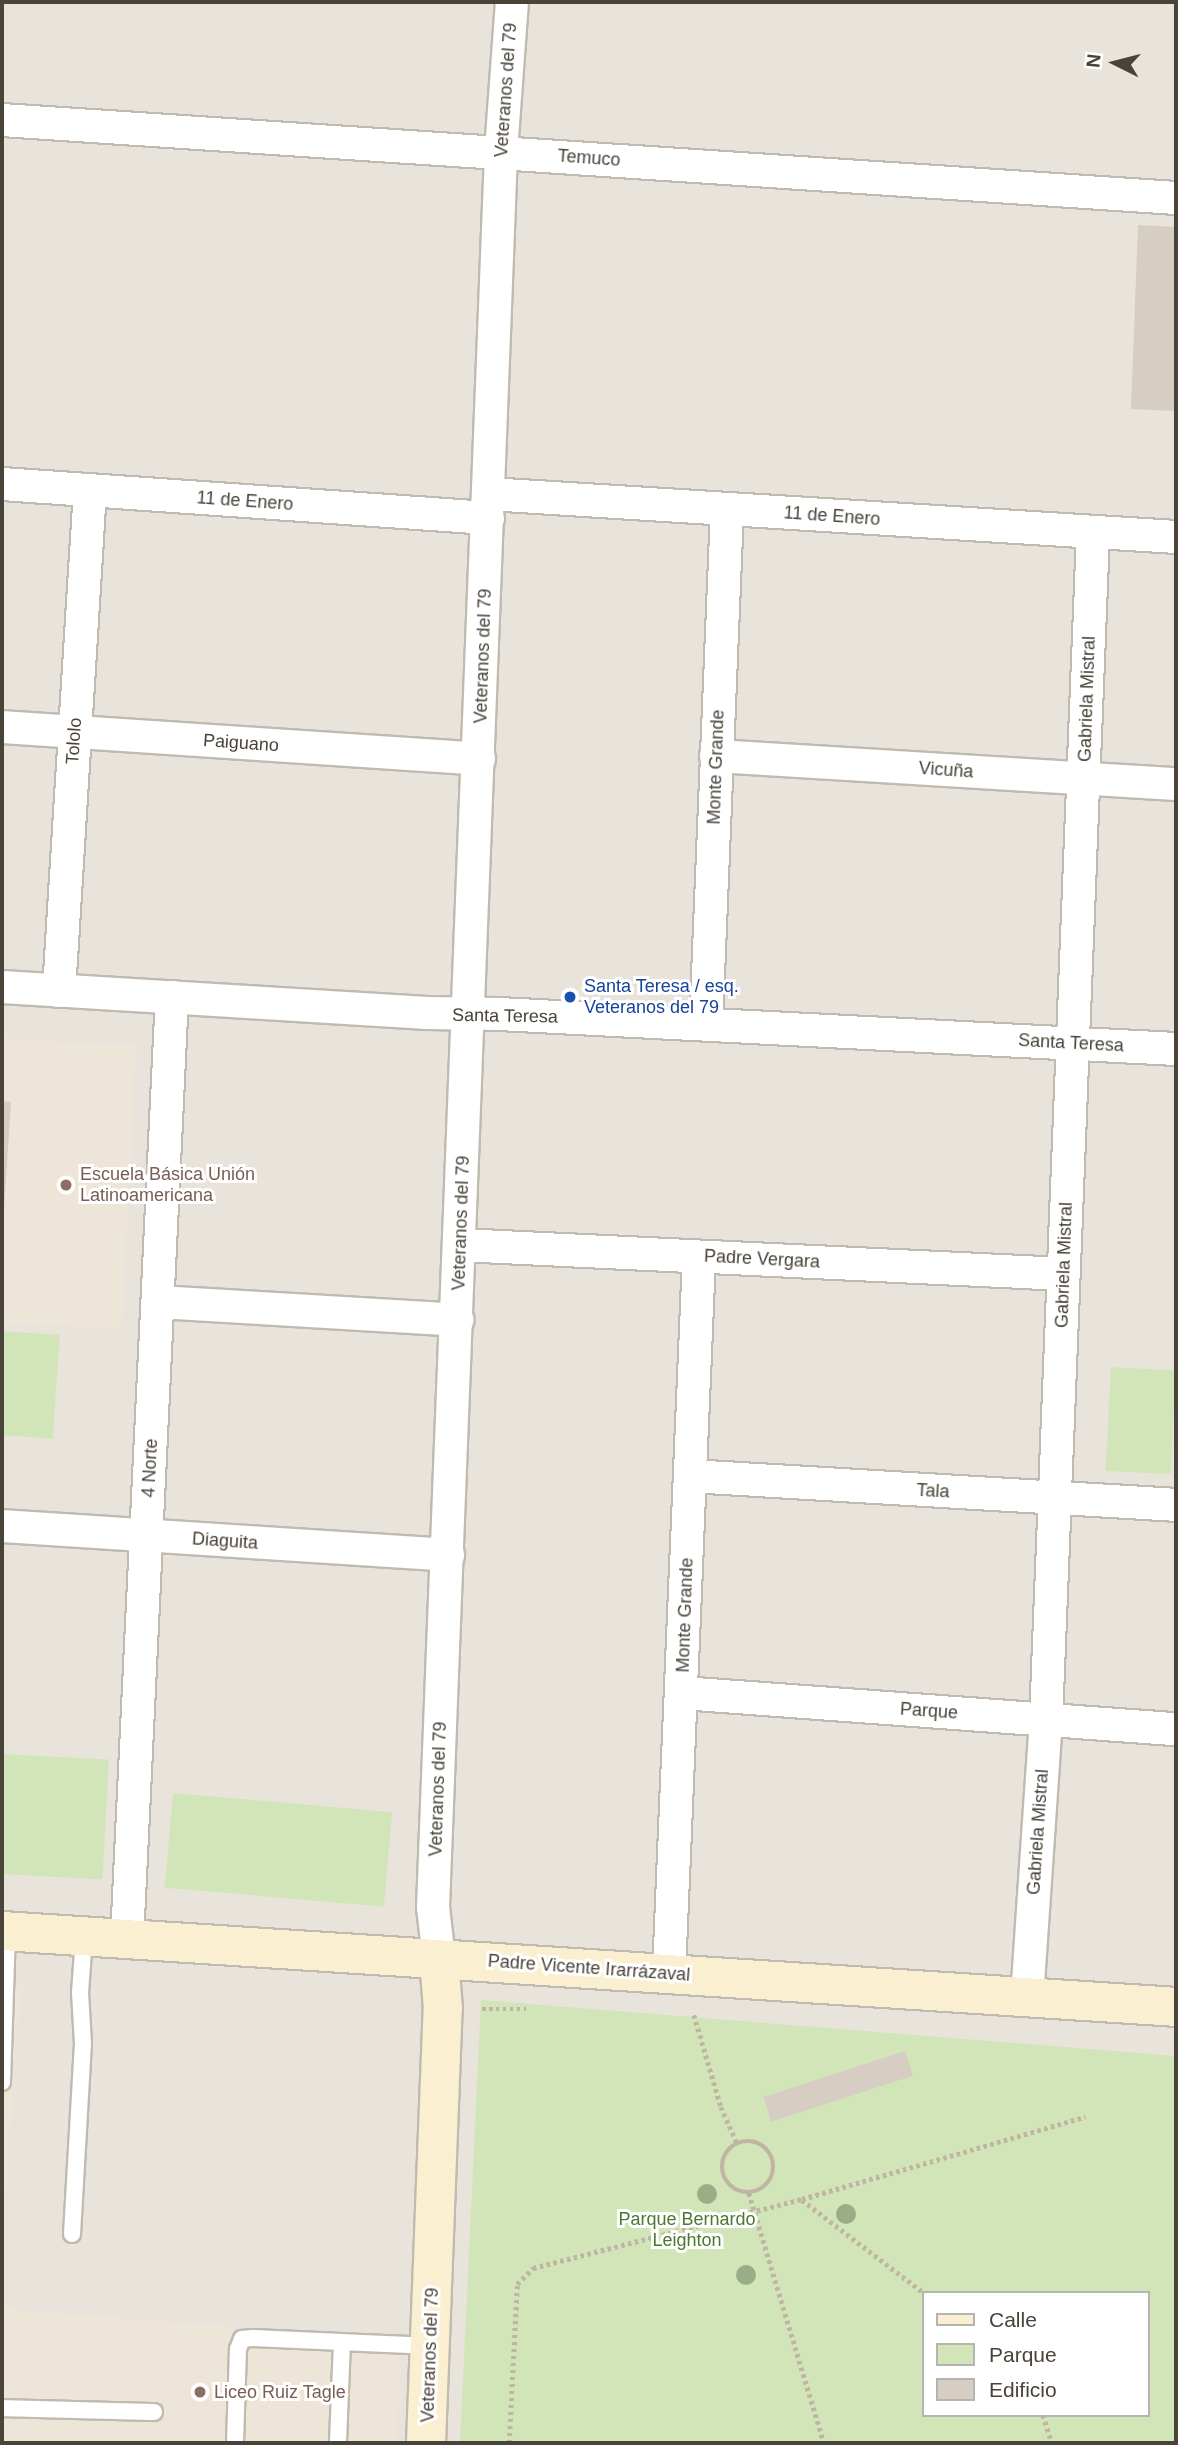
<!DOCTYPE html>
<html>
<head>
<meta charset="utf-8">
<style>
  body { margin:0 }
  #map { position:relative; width:1178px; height:2445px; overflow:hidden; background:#f5f2ed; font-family:Arial,sans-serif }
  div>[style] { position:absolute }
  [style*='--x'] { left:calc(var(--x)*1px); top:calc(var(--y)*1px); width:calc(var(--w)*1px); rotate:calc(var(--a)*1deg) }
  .residential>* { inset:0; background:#e8e4db }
  .education>* { inset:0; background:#ede6d8; transform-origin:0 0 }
  .green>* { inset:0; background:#d2e5b9; transform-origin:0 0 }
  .building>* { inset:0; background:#d6cec3; transform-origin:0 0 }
  .path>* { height:4.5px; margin-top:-2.25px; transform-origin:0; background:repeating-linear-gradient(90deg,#c0b5a2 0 3.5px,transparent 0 7px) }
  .path>.ring { margin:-2.25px; padding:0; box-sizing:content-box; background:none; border:4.5px solid #c0b5a2; border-radius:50% }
  .roads { filter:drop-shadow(2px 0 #c0bab0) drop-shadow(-2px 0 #c0bab0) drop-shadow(0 2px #c0bab0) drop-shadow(0 -2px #c0bab0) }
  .lane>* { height:16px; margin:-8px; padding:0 8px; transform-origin:8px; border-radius:8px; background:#fff }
  .street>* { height:32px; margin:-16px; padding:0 16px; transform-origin:16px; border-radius:16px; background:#fff }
  .secondary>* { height:38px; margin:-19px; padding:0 19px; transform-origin:19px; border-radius:19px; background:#faf0d1 }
  .trees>* { width:20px; height:20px; margin:-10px; border-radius:50%; background:#99ae86 }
  .dots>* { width:19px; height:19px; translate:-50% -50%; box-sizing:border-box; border:4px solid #fff; border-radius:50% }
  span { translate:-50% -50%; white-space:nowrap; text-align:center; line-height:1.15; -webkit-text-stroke:6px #fff; paint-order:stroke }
  .street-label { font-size:18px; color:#49433a }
  .transit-label { font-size:18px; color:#164399 }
  .left { translate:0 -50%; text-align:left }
  .education-label { font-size:18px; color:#785e54 }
  .park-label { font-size:18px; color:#4d7731 }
  .frame { position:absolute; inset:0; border:4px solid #49433a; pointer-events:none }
  .legend { position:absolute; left:922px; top:2291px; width:228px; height:126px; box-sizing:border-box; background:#fff; border:2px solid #b6b4b0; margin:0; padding:9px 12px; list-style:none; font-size:21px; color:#49433a }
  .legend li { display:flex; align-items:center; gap:14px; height:35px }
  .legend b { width:35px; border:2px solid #b6b4b0 }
  .north { position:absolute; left:1080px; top:28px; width:70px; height:70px; -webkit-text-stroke:5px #fff; paint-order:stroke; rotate:276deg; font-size:19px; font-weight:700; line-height:28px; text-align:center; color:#49433a }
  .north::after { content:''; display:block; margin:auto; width:24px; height:32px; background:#49433a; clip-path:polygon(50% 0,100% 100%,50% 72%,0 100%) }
</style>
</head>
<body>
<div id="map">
  <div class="residential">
    <i style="clip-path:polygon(evenodd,2px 2px,1176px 2px,1176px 2443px,2px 2443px,2px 2px,924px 2293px,1148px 2293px,1148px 2415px,924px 2415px,924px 2293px)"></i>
  </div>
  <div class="education">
    <i style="left:2px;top:1039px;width:134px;height:283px;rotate:3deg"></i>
    <i style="clip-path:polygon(2px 1986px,20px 1988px,2px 2227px)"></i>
    <i style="clip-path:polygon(2px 2309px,401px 2340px,397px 2443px,2px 2443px)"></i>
  </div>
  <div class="green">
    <i style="left:2px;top:1331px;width:58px;height:104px;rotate:4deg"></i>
    <i style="left:1111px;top:1367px;width:65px;height:104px;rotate:3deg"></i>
    <i style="left:2px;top:1754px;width:107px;height:120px;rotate:3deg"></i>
    <i style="left:173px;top:1793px;width:220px;height:95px;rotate:5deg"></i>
    <i style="clip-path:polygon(evenodd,481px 2000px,1176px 2056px,1176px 2443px,460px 2443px,481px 2000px,924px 2293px,1148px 2293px,1148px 2415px,924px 2415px,924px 2293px)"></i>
  </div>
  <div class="building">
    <i style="clip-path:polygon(1138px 225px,1176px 227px,1176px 411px,1131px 409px)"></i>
    <i style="clip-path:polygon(2px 1101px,11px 1102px,4px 1210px,2px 1210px)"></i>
    <i style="left:905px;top:2051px;width:26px;height:149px;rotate:72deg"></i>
  </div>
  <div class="path">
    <i style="--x:482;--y:2009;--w:44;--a:0"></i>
    <i style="--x:694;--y:2015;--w:96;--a:73.6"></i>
    <i style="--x:721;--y:2107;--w:39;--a:66"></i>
    <i class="ring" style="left:722px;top:2141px;width:47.5px;height:47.5px"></i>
    <i style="--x:749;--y:2193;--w:261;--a:73.3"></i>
    <i style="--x:802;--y:2200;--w:153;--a:37.3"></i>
    <i style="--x:1043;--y:2415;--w:29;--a:72"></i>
    <i style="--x:509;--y:2443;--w:159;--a:-87.1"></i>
    <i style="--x:517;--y:2284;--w:23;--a:-45"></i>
    <i style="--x:533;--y:2268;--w:278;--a:-14.4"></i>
    <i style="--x:802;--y:2199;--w:295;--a:-16.2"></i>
  </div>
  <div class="roads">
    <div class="lane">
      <i style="--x:2;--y:2082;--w:151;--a:-88.1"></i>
      <i style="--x:72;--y:2234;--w:191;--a:-86.7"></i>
      <i style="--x:83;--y:2043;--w:50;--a:-93.4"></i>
      <i style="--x:80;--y:1993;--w:56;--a:-85.9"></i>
      <i style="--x:342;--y:2342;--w:88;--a:2.6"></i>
      <i style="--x:2;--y:2408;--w:152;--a:1.5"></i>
      <i style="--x:235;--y:2443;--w:94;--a:-88.2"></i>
      <i style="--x:238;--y:2349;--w:11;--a:-68"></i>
      <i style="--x:242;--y:2339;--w:11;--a:-5"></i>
      <i style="--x:253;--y:2338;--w:89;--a:2.6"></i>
      <i style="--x:342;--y:2342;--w:101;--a:92.3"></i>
    </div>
    <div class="street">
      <i style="--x:2;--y:120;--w:1177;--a:3.8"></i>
      <i style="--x:2;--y:484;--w:487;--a:4"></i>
      <i style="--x:489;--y:494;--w:688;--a:3.58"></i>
      <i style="--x:2;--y:727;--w:478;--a:3.8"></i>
      <i style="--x:716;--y:756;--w:461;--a:3.5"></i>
      <i style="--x:2;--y:987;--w:426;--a:3.5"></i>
      <i style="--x:427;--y:1013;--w:72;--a:0.8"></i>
      <i style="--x:499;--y:1014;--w:678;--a:2.96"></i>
      <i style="--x:59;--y:991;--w:502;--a:-86.46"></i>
      <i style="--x:706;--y:1024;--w:515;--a:-87.66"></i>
      <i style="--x:460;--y:1245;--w:604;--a:2.75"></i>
      <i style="--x:158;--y:1302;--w:300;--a:3.4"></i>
      <i style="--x:690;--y:1476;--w:487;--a:3.4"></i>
      <i style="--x:2;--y:1526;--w:447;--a:3.7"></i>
      <i style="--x:682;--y:1693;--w:495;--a:4.2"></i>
      <i style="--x:127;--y:1939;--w:943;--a:-87.27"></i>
      <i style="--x:439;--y:1959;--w:52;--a:-96.6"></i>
      <i style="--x:433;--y:1907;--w:1757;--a:-87.78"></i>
      <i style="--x:501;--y:151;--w:149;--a:-85.8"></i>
      <i style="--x:669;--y:1973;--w:717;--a:-87.6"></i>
      <i style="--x:1027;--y:1998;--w:279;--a:-86.1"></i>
      <i style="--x:1046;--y:1720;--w:1189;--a:-87.73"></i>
    </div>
    <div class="secondary">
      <i style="--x:2;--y:1931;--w:1176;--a:3.7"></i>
      <i style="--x:426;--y:2443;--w:434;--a:-87.8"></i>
      <i style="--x:443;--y:2009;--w:50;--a:-94.6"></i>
    </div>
  </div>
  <div class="trees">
    <i style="left:707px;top:2194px"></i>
    <i style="left:846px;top:2214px"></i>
    <i style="left:746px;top:2275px"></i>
  </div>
  <div class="dots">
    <i style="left:570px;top:997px;background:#1a4fb4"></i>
    <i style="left:66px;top:1185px;background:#8d6e63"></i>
    <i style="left:200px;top:2392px;background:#8d6e63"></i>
  </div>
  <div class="street-label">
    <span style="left:506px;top:90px;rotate:-86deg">Veteranos del 79</span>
    <span style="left:589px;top:158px;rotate:4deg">Temuco</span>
    <span style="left:245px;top:501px;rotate:4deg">11 de Enero</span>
    <span style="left:832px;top:516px;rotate:4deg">11 de Enero</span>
    <span style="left:483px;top:656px;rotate:-88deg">Veteranos del 79</span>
    <span style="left:1087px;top:699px;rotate:-88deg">Gabriela Mistral</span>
    <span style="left:74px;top:741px;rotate:-86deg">Tololo</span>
    <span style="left:241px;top:743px;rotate:4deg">Paiguano</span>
    <span style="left:716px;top:767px;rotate:-88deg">Monte Grande</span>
    <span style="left:946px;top:770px;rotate:4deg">Vicuña</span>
    <span style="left:505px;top:1016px;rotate:1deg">Santa Teresa</span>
    <span style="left:1071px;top:1043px;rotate:3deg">Santa Teresa</span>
    <span style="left:461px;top:1223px;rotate:-88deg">Veteranos del 79</span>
    <span style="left:762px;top:1259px;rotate:3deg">Padre Vergara</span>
    <span style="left:1064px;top:1265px;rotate:-88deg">Gabriela Mistral</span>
    <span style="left:150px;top:1468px;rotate:-87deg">4 Norte</span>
    <span style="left:933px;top:1491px;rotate:3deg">Tala</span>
    <span style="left:225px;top:1541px;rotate:4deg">Diaguita</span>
    <span style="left:685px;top:1615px;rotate:-88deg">Monte Grande</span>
    <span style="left:929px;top:1711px;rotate:4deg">Parque</span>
    <span style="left:438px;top:1789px;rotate:-88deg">Veteranos del 79</span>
    <span style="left:1038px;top:1832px;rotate:-86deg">Gabriela Mistral</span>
    <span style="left:589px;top:1968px;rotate:4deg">Padre Vicente Irarrázaval</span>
    <span style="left:430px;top:2355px;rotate:-88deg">Veteranos del 79</span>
  </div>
  <div class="transit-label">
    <span class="left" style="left:584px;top:997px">Santa Teresa / esq.<br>Veteranos del 79</span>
  </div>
  <div class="education-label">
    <span class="left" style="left:80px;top:1185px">Escuela Básica Unión<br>Latinoamericana</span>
    <span class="left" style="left:214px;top:2392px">Liceo Ruiz Tagle</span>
  </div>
  <div class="park-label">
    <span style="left:687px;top:2230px">Parque Bernardo<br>Leighton</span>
  </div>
  <div class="frame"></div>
  <ul class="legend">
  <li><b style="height:9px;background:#faf0d1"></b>Calle</li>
  <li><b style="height:19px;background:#d2e5b9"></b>Parque</li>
  <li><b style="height:19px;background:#d6cec3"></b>Edificio</li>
  </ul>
  <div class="north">N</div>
</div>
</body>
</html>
